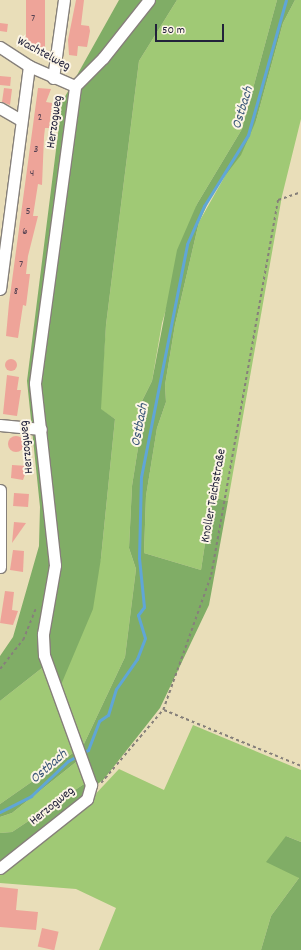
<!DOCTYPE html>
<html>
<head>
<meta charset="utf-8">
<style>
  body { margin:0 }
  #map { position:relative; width:301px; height:950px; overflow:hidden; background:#e9deb9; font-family:Dekko,sans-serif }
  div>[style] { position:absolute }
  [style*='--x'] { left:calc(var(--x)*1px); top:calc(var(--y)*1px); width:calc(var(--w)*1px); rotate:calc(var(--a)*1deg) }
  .green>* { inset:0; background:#a0c975 }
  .forest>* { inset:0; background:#80ad66 }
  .stream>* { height:3px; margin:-1.5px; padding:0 1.5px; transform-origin:1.5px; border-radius:1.5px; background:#60a6d6 }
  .building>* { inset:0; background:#eea499; transform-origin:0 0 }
  .round { border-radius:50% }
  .path>* { height:1.5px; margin-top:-0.75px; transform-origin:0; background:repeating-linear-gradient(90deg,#86807a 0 3px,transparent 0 6px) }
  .roads { filter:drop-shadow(1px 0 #86807a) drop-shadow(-1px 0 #86807a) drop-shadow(0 1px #86807a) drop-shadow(0 -1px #86807a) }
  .minor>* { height:11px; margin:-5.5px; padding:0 5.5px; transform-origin:5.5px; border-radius:5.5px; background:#fff }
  span { translate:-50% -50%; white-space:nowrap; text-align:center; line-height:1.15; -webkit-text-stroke:4px #fcf5e5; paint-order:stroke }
  .number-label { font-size:11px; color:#554252 }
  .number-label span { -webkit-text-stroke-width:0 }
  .street-label { font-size:13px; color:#22223b }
  .water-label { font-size:14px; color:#3b5779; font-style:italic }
  .scale { position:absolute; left:155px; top:24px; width:69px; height:18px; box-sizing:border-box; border:2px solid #22223b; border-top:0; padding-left:5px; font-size:12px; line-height:14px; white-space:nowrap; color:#22223b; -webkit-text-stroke:3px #fcf5e5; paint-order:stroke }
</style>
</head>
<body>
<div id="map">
  <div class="green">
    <i style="clip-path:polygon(177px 0,277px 0,242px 129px,197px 204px,162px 323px,152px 381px,142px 401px,143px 416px,132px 486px,129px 548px,136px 569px,125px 657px,83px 746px,0 804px,0 701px,42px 668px,55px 698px,101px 558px,115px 419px,100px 409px,106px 325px,139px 61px)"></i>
    <i style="clip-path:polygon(295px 0,301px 0,301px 119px,282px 196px,228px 501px,212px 497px,201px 570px,144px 553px,146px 496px,157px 428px,166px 402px,165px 385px,175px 325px,199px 222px,256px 121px,283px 23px)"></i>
    <i style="clip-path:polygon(193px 725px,301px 770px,301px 842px,286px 836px,299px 878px,271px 916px,261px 950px,99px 950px,116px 908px,76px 889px,0 883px,0 874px,89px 801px,119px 769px,164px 790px)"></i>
    <i style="clip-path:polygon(76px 762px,84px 784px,12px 832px,0 833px,0 817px,12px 813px)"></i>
  </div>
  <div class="forest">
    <i style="clip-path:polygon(119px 0,177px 0,139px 61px,106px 325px,101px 409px,115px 419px,101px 558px,93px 609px,55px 699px,42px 668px,0 701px,0 656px,13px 637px,39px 546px,40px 507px,27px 381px,62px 102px)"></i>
    <i style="clip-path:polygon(277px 0,295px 0,283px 23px,256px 121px,241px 155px,214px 190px,199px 222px,175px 325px,165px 385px,166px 402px,157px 428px,146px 496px,144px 553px,201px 570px,212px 497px,228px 501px,209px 605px,160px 708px,104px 779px,0 862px,0 833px,12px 832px,84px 784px,76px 762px,12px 813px,0 817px,0 804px,83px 746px,125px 657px,136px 569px,129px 548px,132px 486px,143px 416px,142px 401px,152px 381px,177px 250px,197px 204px,242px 129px)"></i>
    <i style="clip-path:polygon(286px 836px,301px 842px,301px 950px,261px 950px,271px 916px,299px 878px,266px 862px)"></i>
  </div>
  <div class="stream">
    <i style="--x:0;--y:812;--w:35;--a:-27"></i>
    <i style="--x:31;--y:796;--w:51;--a:-43.4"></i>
    <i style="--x:68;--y:761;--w:23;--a:-29"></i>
    <i style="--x:88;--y:750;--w:31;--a:-69"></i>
    <i style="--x:99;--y:721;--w:11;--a:-34"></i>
    <i style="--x:108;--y:715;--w:27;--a:-73"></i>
    <i style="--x:116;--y:689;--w:37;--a:-55"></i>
    <i style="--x:137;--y:659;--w:22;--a:-69"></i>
    <i style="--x:145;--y:638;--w:24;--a:-107"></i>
    <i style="--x:138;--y:615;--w:10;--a:-53"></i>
    <i style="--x:144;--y:607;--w:49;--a:-95.8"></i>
    <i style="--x:139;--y:558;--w:81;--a:-88.6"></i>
    <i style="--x:141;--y:477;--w:237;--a:-78.8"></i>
    <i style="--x:187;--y:244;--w:42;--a:-65.9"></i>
    <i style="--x:204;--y:206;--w:84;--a:-58.2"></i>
    <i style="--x:248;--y:135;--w:140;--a:-74.3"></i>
  </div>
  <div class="building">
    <i style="left:26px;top:0;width:19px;height:47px"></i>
    <i style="clip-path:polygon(76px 0,84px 0,81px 25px,89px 26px,90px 31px,87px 47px,78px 46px,77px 56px,69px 55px,68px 40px)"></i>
    <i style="left:0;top:23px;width:8px;height:8px;rotate:7deg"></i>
    <i style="left:0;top:76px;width:11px;height:9px;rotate:5deg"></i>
    <i style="clip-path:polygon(4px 88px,12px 89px,10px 105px,2px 102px)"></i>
    <i style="clip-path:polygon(38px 88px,51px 89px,46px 102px,52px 103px,49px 128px,45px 128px,44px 137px,42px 185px,38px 184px,33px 216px,38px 216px,28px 256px,26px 274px,30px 274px,26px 306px,23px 305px,18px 338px,6px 336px,9px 303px)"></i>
    <i class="round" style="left:5px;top:359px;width:12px;height:12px"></i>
    <i style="clip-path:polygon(7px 375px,19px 377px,17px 390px,21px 390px,17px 416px,3px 414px)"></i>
    <i class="round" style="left:8px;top:436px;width:16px;height:16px"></i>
    <i style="clip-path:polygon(12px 465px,28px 466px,23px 480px,11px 478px)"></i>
    <i style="left:14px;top:493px;width:15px;height:13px;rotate:4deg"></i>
    <i style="clip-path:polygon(14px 522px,26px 523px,12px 543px)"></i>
    <i style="clip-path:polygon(13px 550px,24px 551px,23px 572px,10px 570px)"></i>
    <i style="clip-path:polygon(5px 591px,14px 592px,12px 610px,18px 611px,13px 625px,0 623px)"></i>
    <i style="clip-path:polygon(0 887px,18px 889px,16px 910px,38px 912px,36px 930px,0 927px)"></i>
    <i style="left:42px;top:928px;width:17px;height:19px;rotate:13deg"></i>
  </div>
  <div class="path">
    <i style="--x:0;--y:669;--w:37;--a:-52"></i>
    <i style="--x:23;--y:640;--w:35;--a:-68"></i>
    <i style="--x:164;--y:710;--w:148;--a:22.2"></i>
    <i style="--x:101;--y:783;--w:96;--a:-49.7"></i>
    <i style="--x:163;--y:710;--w:143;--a:-70.4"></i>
    <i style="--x:211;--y:575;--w:381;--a:-79.9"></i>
    <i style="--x:278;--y:200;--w:24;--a:-19"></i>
  </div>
  <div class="roads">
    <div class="minor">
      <i style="--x:0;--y:47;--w:35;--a:33"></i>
      <i style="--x:29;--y:66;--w:50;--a:23.5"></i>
      <i style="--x:53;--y:78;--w:79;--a:-82"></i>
      <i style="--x:0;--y:108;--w:24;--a:30"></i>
      <i style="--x:0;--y:289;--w:225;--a:-82.6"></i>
      <i style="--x:0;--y:425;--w:41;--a:5.6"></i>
      <i style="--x:0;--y:490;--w:77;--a:90"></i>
      <i style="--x:0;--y:868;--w:111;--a:-38.4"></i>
      <i style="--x:87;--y:799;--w:15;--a:-74"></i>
      <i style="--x:91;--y:785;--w:138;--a:-109.9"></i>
      <i style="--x:44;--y:655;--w:21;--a:-93"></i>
      <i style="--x:43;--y:634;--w:70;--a:-80.1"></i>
      <i style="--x:55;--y:565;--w:183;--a:-96.3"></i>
      <i style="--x:35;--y:383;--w:300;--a:-82.3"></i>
      <i style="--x:75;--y:86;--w:40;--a:-45"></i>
      <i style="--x:103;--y:58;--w:74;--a:-51.6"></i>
    </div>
  </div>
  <div class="number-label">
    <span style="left:33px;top:19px">7</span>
    <span style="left:40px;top:118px">2</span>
    <span style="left:36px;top:150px">3</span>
    <span style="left:32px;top:174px">4</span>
    <span style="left:28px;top:212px">5</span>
    <span style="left:25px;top:232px">6</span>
    <span style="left:21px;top:265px">7</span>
    <span style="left:16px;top:292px">8</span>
  </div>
  <div class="street-label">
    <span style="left:43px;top:55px;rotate:28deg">Wachtelweg</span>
    <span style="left:56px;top:122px;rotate:-82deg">Herzogweg</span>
    <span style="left:28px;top:447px;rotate:-96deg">Herzogweg</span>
    <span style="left:215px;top:496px;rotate:-80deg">Knoller Teichstraße</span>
    <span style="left:53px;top:807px;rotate:-39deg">Herzogweg</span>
  </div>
  <div class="water-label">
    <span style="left:243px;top:108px;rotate:-73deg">Ostbach</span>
    <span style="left:140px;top:425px;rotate:-79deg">Ostbach</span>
    <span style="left:49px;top:767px;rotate:-41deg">Ostbach</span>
  </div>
  <div class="scale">50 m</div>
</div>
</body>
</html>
